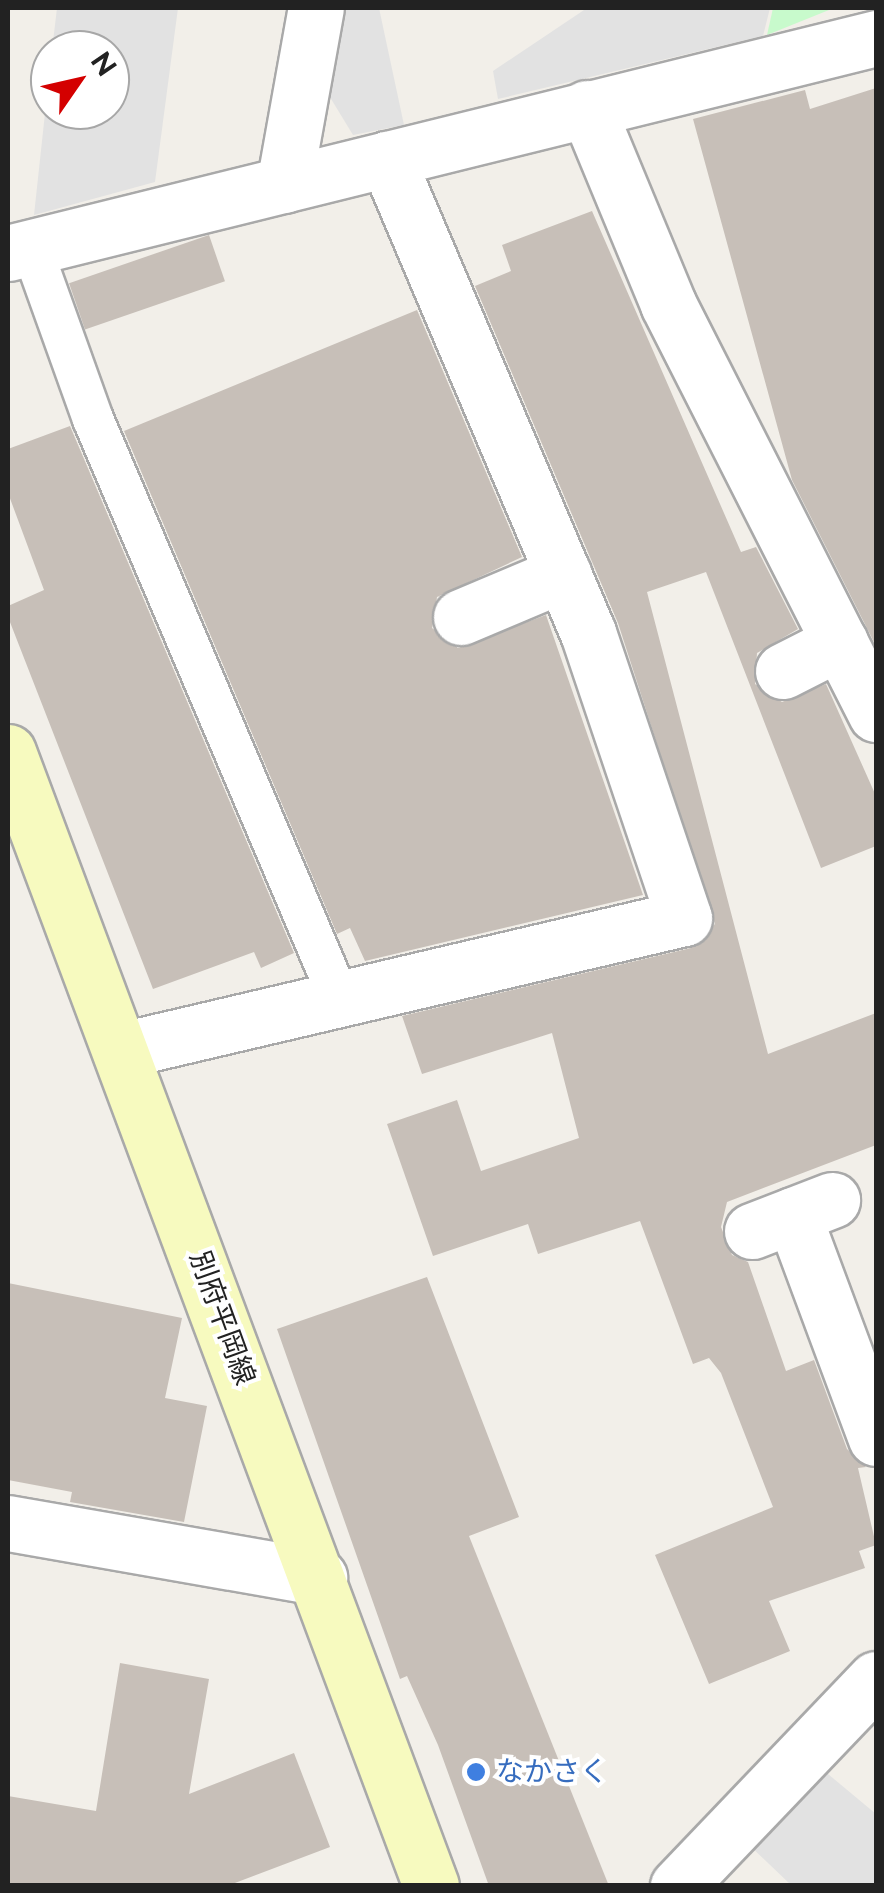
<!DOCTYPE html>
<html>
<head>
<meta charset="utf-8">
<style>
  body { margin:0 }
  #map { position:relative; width:884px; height:1893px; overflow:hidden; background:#f2efe9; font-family:Raleway,"Noto Sans JP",sans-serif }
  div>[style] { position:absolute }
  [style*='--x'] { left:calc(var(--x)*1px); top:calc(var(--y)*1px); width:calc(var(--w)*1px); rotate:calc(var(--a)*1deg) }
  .park>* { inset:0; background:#c8facc }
  .parking>* { inset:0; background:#e2e2e2 }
  .building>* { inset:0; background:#c7bfb8; transform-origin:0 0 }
  .roads { filter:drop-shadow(2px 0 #a9a9a9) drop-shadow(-2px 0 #a9a9a9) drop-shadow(0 2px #a9a9a9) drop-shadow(0 -2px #a9a9a9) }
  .service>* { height:40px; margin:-20px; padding:0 20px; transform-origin:20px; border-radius:20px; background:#fff }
  .minor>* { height:55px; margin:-27.5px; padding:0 27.5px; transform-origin:27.5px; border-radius:27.5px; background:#fff }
  .secondary>* { height:55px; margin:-27.5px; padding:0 27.5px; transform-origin:27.5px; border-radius:27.5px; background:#f7fabf }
  .dots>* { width:28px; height:28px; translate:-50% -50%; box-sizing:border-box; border:5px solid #fff; border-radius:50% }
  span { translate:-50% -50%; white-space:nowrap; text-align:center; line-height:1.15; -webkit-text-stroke:8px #fff; paint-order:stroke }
  .street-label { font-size:28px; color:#222 }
  .shop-label { font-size:28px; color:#366cbe }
  .left { translate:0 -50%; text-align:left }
  .frame { position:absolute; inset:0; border:10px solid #222; pointer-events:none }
  .north { position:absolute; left:30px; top:30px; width:100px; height:100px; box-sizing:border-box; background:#fff; border:2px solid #a7a7a7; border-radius:50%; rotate:56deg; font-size:28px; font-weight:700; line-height:40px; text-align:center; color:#222 }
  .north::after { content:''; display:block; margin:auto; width:35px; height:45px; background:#d40000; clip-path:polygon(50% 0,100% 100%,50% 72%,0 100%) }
</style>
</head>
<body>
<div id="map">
  <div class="park">
    <i style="clip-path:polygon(773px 8px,834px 8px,767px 35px)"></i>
  </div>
  <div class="parking">
    <i style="clip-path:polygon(57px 8px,178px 8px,155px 182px,34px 215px,50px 67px,50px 110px,110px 110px,110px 50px,52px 50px)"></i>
    <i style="clip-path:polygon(342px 8px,379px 8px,404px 125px,353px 135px,325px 89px)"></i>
    <i style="clip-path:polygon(587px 8px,770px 8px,763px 36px,498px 99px,493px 71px)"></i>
    <i style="clip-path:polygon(822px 1769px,876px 1814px,876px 1885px,791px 1885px,747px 1843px)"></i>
  </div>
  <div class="building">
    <i style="clip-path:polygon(876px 88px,876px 646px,792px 480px,693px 119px,805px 90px,810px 109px)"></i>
    <i style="clip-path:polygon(592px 211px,741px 552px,756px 547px,798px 629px,757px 653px,755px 684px,782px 702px,826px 684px,876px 796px,876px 846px,821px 868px,706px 572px,647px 592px,768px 1054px,876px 1013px,876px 1145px,727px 1202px,721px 1227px,732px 1255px,748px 1262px,786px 1371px,814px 1360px,847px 1449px,866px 1467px,858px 1468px,876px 1545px,859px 1551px,865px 1568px,769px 1601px,790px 1651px,709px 1684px,655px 1555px,773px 1507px,721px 1373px,709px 1358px,693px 1364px,640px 1221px,538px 1254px,528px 1224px,433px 1256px,387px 1124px,457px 1100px,481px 1171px,579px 1138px,552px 1033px,422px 1074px,402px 1016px,691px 948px,715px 924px,618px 623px,475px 286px,511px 271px,502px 245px)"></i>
    <i style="left:209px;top:235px;width:49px;height:148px;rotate:71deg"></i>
    <i style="clip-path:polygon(417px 310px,522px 557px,437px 597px,432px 628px,458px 648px,546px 615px,643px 895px,365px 961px,350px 928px,337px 934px,124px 431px)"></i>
    <i style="clip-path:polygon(70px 426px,294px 953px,261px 968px,254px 952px,153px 989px,8px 617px,8px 606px,44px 590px,8px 493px,8px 449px)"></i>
    <i style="clip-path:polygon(427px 1277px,519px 1517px,469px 1536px,609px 1886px,489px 1886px,438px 1745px,407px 1676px,400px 1679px,277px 1329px)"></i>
    <i style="clip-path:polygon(8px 1283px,182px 1318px,165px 1398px,207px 1406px,184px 1522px,70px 1502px,72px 1492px,8px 1480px)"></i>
    <i style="clip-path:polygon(120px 1663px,209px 1679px,189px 1794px,294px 1753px,330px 1847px,227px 1886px,8px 1886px,8px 1796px,96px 1811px)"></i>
  </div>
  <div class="roads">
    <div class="service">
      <i style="--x:31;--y:246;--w:184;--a:70.3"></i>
      <i style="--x:93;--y:419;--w:629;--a:66.98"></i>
    </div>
    <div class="minor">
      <i style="--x:587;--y:108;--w:212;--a:67.5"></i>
      <i style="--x:668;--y:304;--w:460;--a:63.1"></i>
      <i style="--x:284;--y:185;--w:180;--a:-79.8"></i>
      <i style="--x:8;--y:253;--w:894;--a:-13.91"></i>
      <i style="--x:461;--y:617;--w:111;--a:-22.9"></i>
      <i style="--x:783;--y:671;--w:64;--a:-27"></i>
      <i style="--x:122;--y:1050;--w:577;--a:-13.22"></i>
      <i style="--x:684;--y:918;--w:301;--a:-108.6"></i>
      <i style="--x:588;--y:633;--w:515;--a:-112.98"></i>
      <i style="--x:793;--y:1215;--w:238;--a:69.6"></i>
      <i style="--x:752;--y:1231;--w:86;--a:-21.2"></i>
      <i style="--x:8;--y:1523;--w:316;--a:9.9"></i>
      <i style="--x:678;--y:1886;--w:286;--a:-46.3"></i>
    </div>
    <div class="secondary">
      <i style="--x:8;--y:752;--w:1210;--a:69.54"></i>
    </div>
  </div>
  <div class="dots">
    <i style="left:476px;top:1772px;background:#3f7fe0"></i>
  </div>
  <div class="street-label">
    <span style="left:222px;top:1318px;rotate:70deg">別府平岡線</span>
  </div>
  <div class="shop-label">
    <span class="left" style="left:496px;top:1772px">なかさく</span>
  </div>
  <div class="frame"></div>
  <div class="north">N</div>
</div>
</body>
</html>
